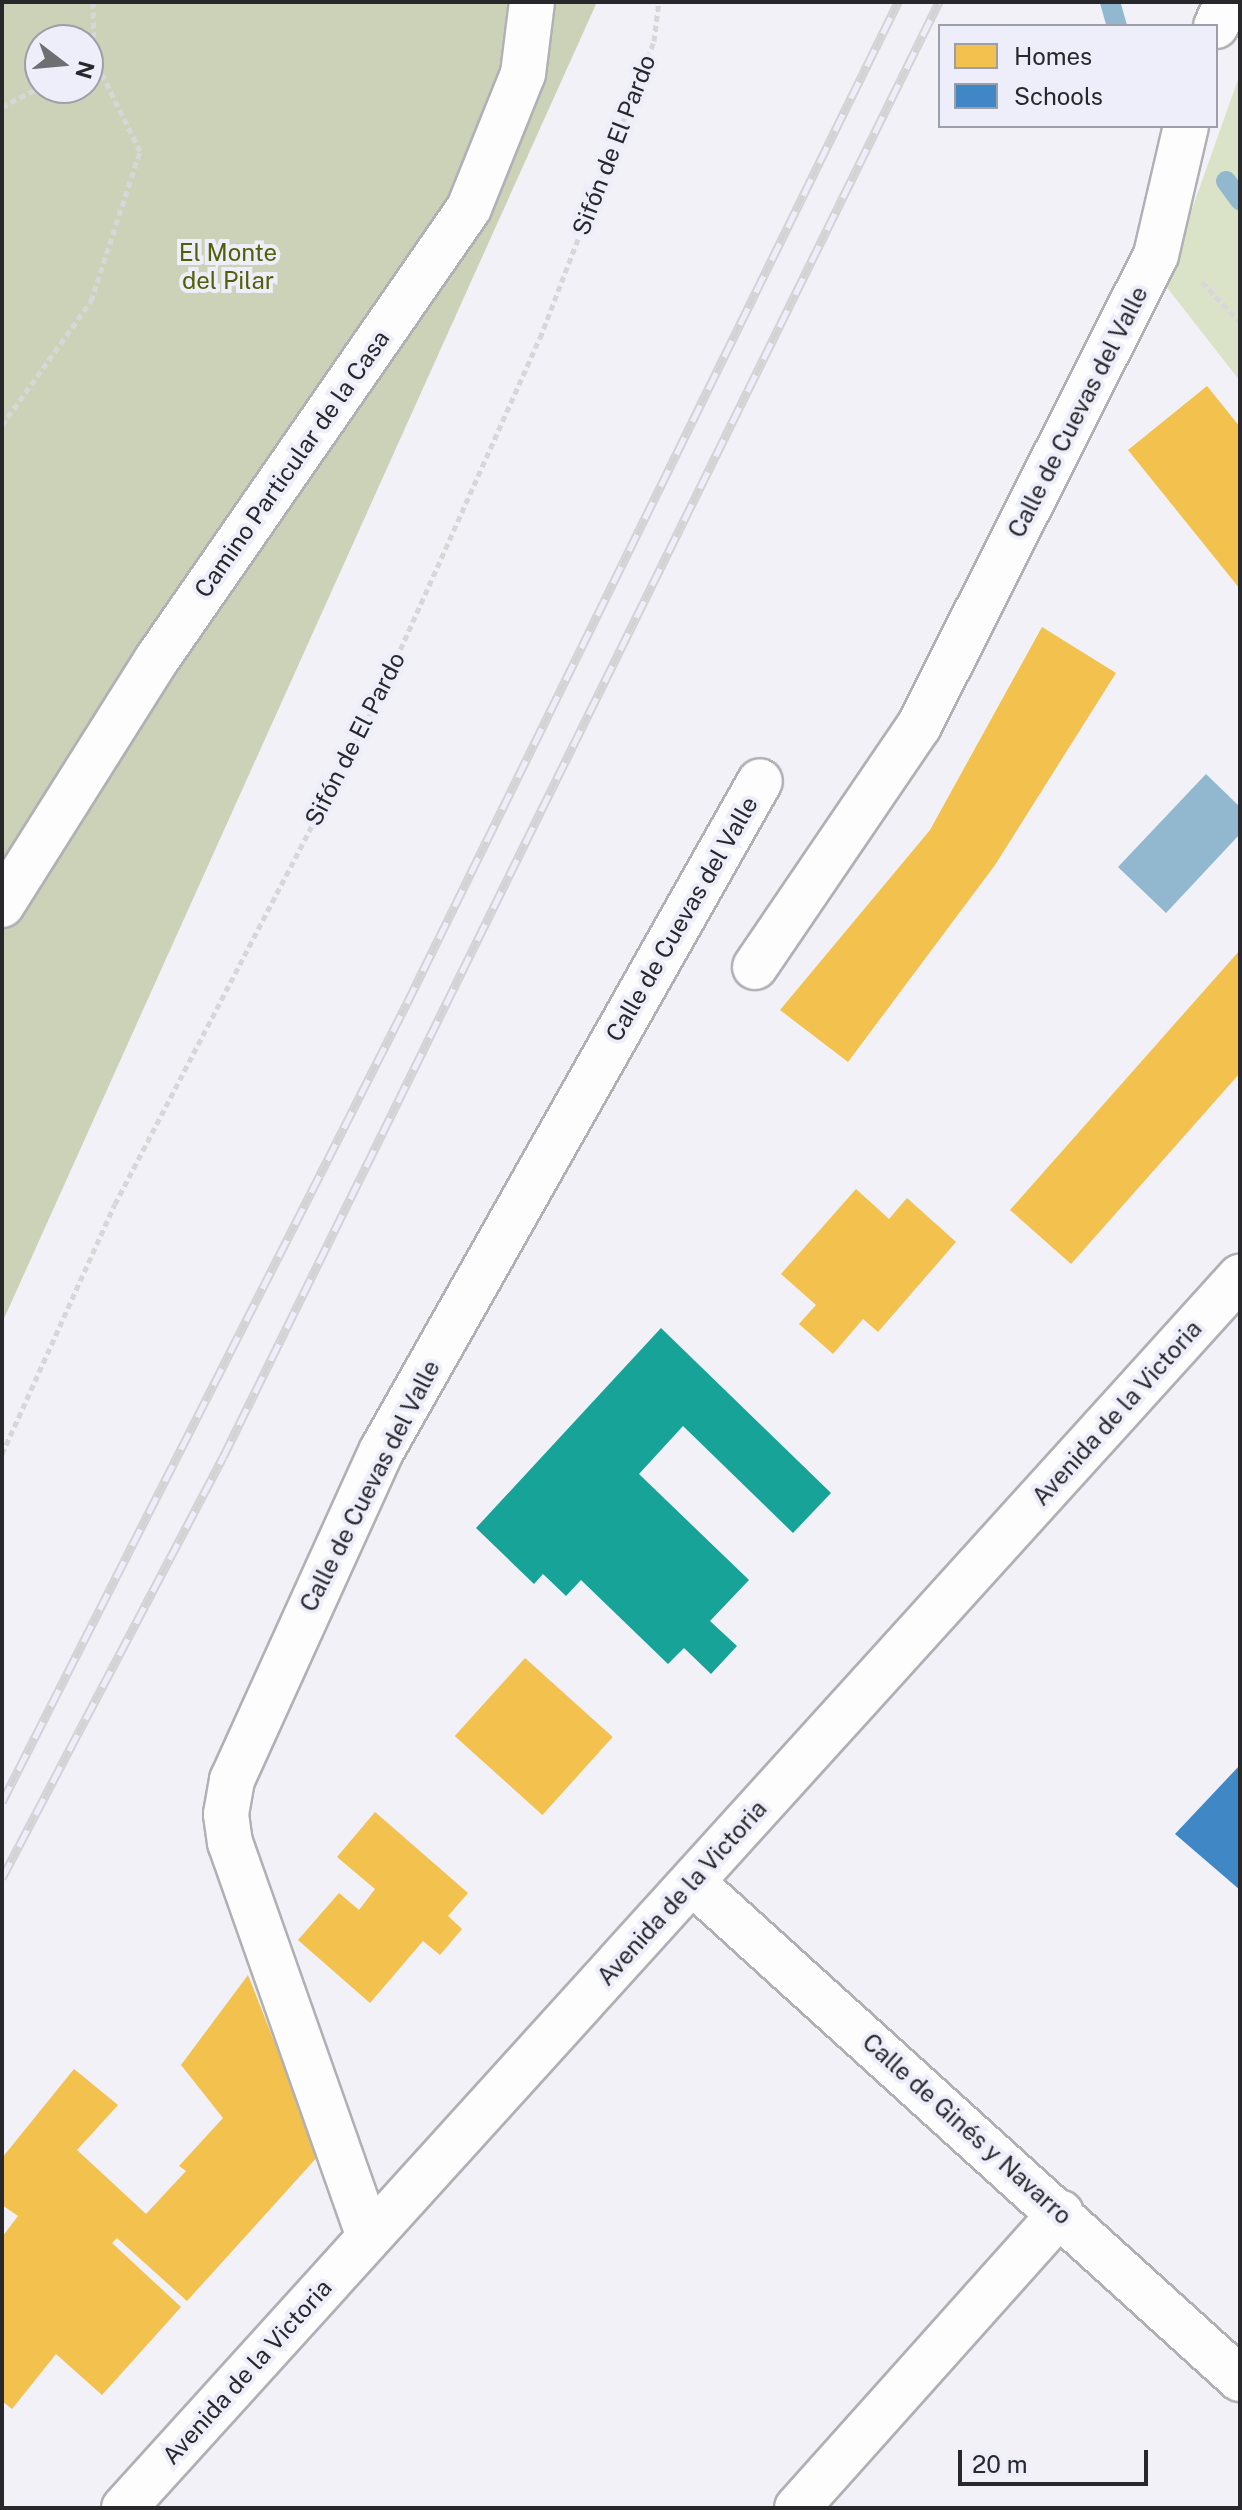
<!DOCTYPE html>
<html>
<head>
<meta charset="utf-8">
<style>
  body { margin:0 }
  #map { position:relative; width:1242px; height:2510px; overflow:hidden; background:#f1f1f7; font-family:"Public Sans",sans-serif }
  div>[style] { position:absolute }
  [style*='--x'] { left:calc(var(--x)*1px); top:calc(var(--y)*1px); width:calc(var(--w)*1px); rotate:calc(var(--a)*1deg) }
  .green>* { inset:0; background:#dae2c7 }
  .forest>* { inset:0; background:#ccd2b7 }
  .water>* { inset:0; background:#92b8d0 }
  .homes>* { inset:0; background:#f2c14e; transform-origin:0 0 }
  .schools>* { inset:0; background:#3f88c5 }
  .public>* { inset:0; background:#17a398 }
  .stream>* { height:20px; margin:-10px; padding:0 10px; transform-origin:10px; border-radius:10px; background:#92b8d0 }
  .path>* { height:5px; margin-top:-2.5px; transform-origin:0; background:repeating-linear-gradient(90deg,#d7d7d9 0 6px,transparent 0 10px) }
  .roads { filter:drop-shadow(2px 0 #b0b0b5) drop-shadow(-2px 0 #b0b0b5) drop-shadow(0 2px #b0b0b5) drop-shadow(0 -2px #b0b0b5) }
  .minor>* { height:44px; margin:-22px; padding:0 22px; transform-origin:22px; border-radius:22px; background:#fdfdfe }
  .rail>* { height:9px; margin-top:-4.5px; transform-origin:0; background:repeating-linear-gradient(90deg,#eeeefa 0 18px,#d3d3d5 0 36px); box-sizing:border-box; border-block:2px solid #d3d3d5 }
  span { translate:-50% -50%; white-space:nowrap; text-align:center; line-height:1.15; -webkit-text-stroke:8px #eeeefa; paint-order:stroke }
  .street-label { font-size:24px; color:#27272c }
  .park-label { font-size:24px; color:#525f06 }
  .frame { position:absolute; inset:0; border:4px solid #27272c; pointer-events:none }
  .legend { position:absolute; left:938px; top:24px; width:280px; height:104px; box-sizing:border-box; background:#eeeefa; border:2px solid #9e9ea8; margin:0; padding:10px 14px; list-style:none; font-size:24px; color:#27272c }
  .legend li { display:flex; align-items:center; gap:16px; height:40px }
  .legend b { width:40px; border:2px solid #9e9ea8 }
  .north { position:absolute; left:24px; top:24px; width:80px; height:80px; box-sizing:border-box; background:#eeeefa; border:2px solid #9e9ea8; border-radius:50%; rotate:106deg; font-size:22px; font-weight:700; line-height:32px; text-align:center; color:#27272c }
  .north::after { content:''; display:block; margin:auto; width:28px; height:36px; background:#6e6e73; clip-path:polygon(50% 0,100% 100%,50% 72%,0 100%) }
  .scale { position:absolute; left:958px; top:2450px; width:190px; height:36px; box-sizing:border-box; border:4px solid #27272c; border-top:0; padding-left:10px; font-size:24px; line-height:28px; white-space:nowrap; color:#27272c; -webkit-text-stroke:6px #eeeefa; paint-order:stroke }
</style>
</head>
<body>
<div id="map">
  <div class="green">
    <i style="clip-path:polygon(1240px 74px,1240px 381px,1165px 285px)"></i>
  </div>
  <div class="forest">
    <i style="clip-path:polygon(evenodd,2px 2px,597px 2px,2px 1323px,2px 2px,40px 40px,88px 40px,88px 88px,40px 88px,40px 40px)"></i>
  </div>
  <div class="water">
    <i style="clip-path:polygon(1206px 774px,1240px 807px,1240px 834px,1166px 913px,1118px 867px)"></i>
  </div>
  <div class="homes">
    <i style="clip-path:polygon(1207px 386px,1240px 427px,1240px 589px,1128px 450px)"></i>
    <i style="clip-path:polygon(1042px 627px,1116px 673px,995px 865px,848px 1062px,780px 1010px,930px 830px)"></i>
    <i style="clip-path:polygon(1240px 950px,1240px 1073px,1071px 1264px,1010px 1210px)"></i>
    <i style="clip-path:polygon(856px 1189px,889px 1219px,907px 1198px,956px 1242px,878px 1332px,863px 1319px,833px 1354px,799px 1324px,816px 1305px,781px 1274px)"></i>
    <i style="left:525px;top:1658px;width:118px;height:105px;rotate:42deg"></i>
    <i style="clip-path:polygon(375px 1812px,468px 1893px,448px 1916px,462px 1929px,440px 1955px,423px 1941px,370px 2003px,298px 1940px,339px 1893px,359px 1910px,375px 1889px,337px 1857px)"></i>
    <i style="clip-path:polygon(248px 1975px,319px 2155px,187px 2301px,117px 2238px,112px 2243px,181px 2307px,102px 2395px,56px 2354px,12px 2409px,2px 2401px,2px 2237px,18px 2216px,2px 2205px,2px 2158px,74px 2069px,118px 2105px,77px 2150px,146px 2214px,186px 2171px,179px 2166px,223px 2118px,181px 2065px)"></i>
  </div>
  <div class="schools">
    <i style="clip-path:polygon(1240px 1765px,1240px 1890px,1175px 1834px)"></i>
  </div>
  <div class="public">
    <i style="clip-path:polygon(661px 1328px,831px 1493px,793px 1533px,683px 1426px,639px 1474px,749px 1580px,710px 1621px,737px 1646px,711px 1674px,684px 1648px,668px 1664px,581px 1580px,566px 1596px,543px 1574px,534px 1584px,476px 1528px)"></i>
  </div>
  <div class="stream">
    <i style="--x:1110;--y:2;--w:25;--a:74"></i>
    <i style="--x:1226;--y:181;--w:24;--a:54"></i>
  </div>
  <div class="path">
    <i style="--x:88;--y:61;--w:7;--a:-27"></i>
    <i style="--x:94;--y:58;--w:56;--a:-91"></i>
    <i style="--x:2;--y:107;--w:43;--a:-27.8"></i>
    <i style="--x:1202;--y:282;--w:55;--a:46.5"></i>
    <i style="--x:2;--y:425;--w:153;--a:-54.3"></i>
    <i style="--x:91;--y:301;--w:158;--a:-71.9"></i>
    <i style="--x:140;--y:151;--w:104;--a:-116.3"></i>
    <i style="--x:2;--y:1454;--w:274;--a:-65.7"></i>
    <i style="--x:115;--y:1204;--w:574;--a:-62.5"></i>
    <i style="--x:380;--y:695;--w:391;--a:-65.9"></i>
    <i style="--x:540;--y:338;--w:318;--a:-69"></i>
    <i style="--x:654;--y:41;--w:39;--a:-83"></i>
  </div>
  <div class="roads">
    <div class="minor">
      <i style="--x:1216;--y:26;--w:26;--a:-65"></i>
      <i style="--x:2;--y:905;--w:291;--a:-57.8"></i>
      <i style="--x:157;--y:659;--w:548;--a:-55.32"></i>
      <i style="--x:469;--y:208;--w:144;--a:-68.1"></i>
      <i style="--x:523;--y:74;--w:73;--a:-82.9"></i>
      <i style="--x:755;--y:967;--w:292;--a:-55.8"></i>
      <i style="--x:919;--y:726;--w:527;--a:-63.29"></i>
      <i style="--x:1156;--y:255;--w:132;--a:-76.9"></i>
      <i style="--x:692;--y:1882;--w:740;--a:42.21"></i>
      <i style="--x:369;--y:2237;--w:418;--a:-109.4"></i>
      <i style="--x:230;--y:1843;--w:29;--a:-98"></i>
      <i style="--x:226;--y:1814;--w:35;--a:-80"></i>
      <i style="--x:232;--y:1780;--w:362;--a:-65.6"></i>
      <i style="--x:382;--y:1450;--w:768;--a:-60.53"></i>
      <i style="--x:124;--y:2508;--w:1662;--a:-47.81"></i>
      <i style="--x:797;--y:2508;--w:396;--a:-48.2"></i>
    </div>
  </div>
  <div class="rail">
    <i style="--x:2;--y:1802;--w:896;--a:-63.12"></i>
    <i style="--x:407;--y:1003;--w:1115;--a:-63.87"></i>
    <i style="--x:2;--y:1878;--w:475;--a:-62.3"></i>
    <i style="--x:223;--y:1457;--w:1622;--a:-63.8"></i>
  </div>
  <div class="street-label">
    <span style="left:614px;top:145px;rotate:-69deg">Sifón de El Pardo</span>
    <span style="left:1078px;top:412px;rotate:-63deg">Calle de Cuevas del Valle</span>
    <span style="left:292px;top:464px;rotate:-55deg">Camino Particular de la Casa</span>
    <span style="left:355px;top:739px;rotate:-63deg">Sifón de El Pardo</span>
    <span style="left:682px;top:919px;rotate:-60deg">Calle de Cuevas del Valle</span>
    <span style="left:1117px;top:1413px;rotate:-48deg">Avenida de la Victoria</span>
    <span style="left:370px;top:1486px;rotate:-63deg">Calle de Cuevas del Valle</span>
    <span style="left:682px;top:1893px;rotate:-48deg">Avenida de la Victoria</span>
    <span style="left:967px;top:2129px;rotate:42deg">Calle de Ginés y Navarro</span>
    <span style="left:247px;top:2372px;rotate:-48deg">Avenida de la Victoria</span>
  </div>
  <div class="park-label">
    <span style="left:228px;top:267px">El Monte<br>del Pilar</span>
  </div>
  <div class="frame"></div>
  <ul class="legend">
  <li><b style="height:22px;background:#f2c14e"></b>Homes</li>
  <li><b style="height:22px;background:#3f88c5"></b>Schools</li>
  </ul>
  <div class="north">N</div>
  <div class="scale">20 m</div>
</div>
</body>
</html>
